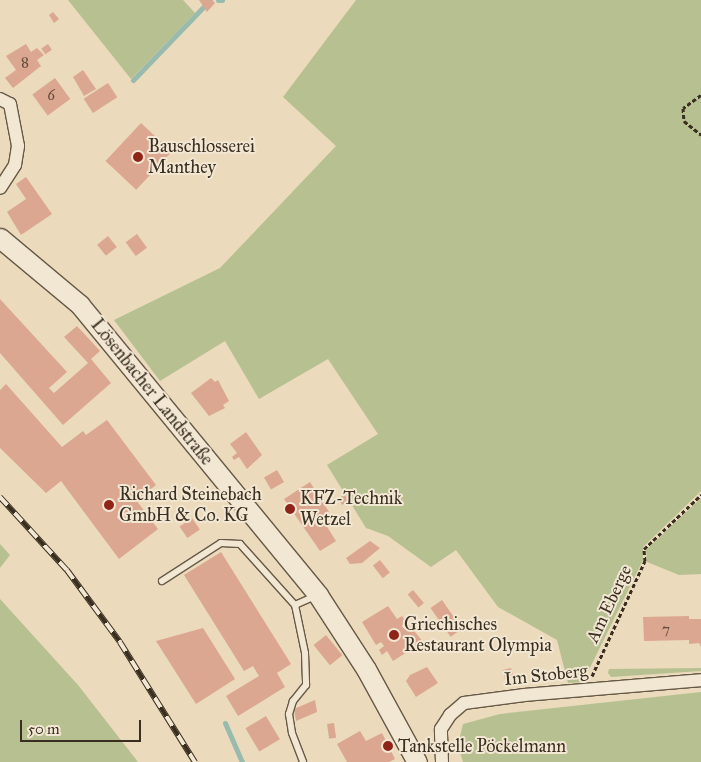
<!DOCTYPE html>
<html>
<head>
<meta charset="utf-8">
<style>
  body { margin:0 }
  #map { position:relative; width:701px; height:762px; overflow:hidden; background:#ebdabb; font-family:"IM FELL Great Primer",serif }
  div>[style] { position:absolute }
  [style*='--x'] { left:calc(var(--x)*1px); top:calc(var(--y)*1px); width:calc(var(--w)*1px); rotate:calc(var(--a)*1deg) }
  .green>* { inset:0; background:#b7c090 }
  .stream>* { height:5px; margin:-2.5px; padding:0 2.5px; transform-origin:2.5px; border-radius:2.5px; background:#98bbae }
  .building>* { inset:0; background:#dca790; transform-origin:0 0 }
  .path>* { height:3px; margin-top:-1.5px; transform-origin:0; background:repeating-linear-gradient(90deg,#3a2e20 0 4px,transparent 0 6.5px) }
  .roads { filter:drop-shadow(1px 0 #665947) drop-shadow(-1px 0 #665947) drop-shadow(0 1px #665947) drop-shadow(0 -1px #665947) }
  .service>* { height:6px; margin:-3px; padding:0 3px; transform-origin:3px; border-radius:3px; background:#f2e7d3 }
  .minor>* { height:12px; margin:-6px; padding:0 6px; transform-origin:6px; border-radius:6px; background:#f2e7d3 }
  .secondary>* { height:19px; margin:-9.5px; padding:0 9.5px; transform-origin:9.5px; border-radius:9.5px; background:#f2e7d3 }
  .rail>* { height:5.5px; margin-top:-2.75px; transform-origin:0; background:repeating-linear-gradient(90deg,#f2e7d3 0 11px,#3a2e20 0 22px); box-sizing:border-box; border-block:1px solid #3a2e20 }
  .dots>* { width:14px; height:14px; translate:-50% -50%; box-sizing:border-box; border:2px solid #f2e7d3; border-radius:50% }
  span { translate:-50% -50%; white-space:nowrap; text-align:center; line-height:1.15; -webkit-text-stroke:4px #f2e7d3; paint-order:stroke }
  .number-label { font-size:15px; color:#624c3c }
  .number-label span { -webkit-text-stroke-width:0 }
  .poi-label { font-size:18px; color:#3a2e20 }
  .left { translate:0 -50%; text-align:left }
  .street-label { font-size:18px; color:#3a2e20 }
  .scale { position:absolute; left:20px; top:720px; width:121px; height:22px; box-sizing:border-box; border:2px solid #3a2e20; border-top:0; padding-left:6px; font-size:15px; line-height:18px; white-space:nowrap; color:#3a2e20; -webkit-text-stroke:4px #f2e7d3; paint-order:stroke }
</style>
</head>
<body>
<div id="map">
  <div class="green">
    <i style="clip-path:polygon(68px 0,183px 0,195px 13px,131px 79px)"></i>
    <i style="clip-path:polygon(356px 0,701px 0,701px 491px,643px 547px,643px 560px,583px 682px,568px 683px,557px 640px,498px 607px,456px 550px,431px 567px,388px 536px,366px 528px,327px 465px,378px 434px,328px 359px,259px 399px,225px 341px,160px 381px,114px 320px,220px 268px,336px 146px,283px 97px)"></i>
    <i style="clip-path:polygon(701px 498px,701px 574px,679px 575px,647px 562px,646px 550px)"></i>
    <i style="clip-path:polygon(0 544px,10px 555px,0 568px)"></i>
    <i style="clip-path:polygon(0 599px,78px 685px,138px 762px,0 762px)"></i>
    <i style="clip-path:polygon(701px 668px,701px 671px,611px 677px,608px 673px,609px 669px)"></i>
    <i style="clip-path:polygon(701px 692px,701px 762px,463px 762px,458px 745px,463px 724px,500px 714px)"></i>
  </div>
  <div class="stream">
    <i style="--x:218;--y:0;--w:4;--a:0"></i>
    <i style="--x:133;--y:80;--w:111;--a:-46.1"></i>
    <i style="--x:225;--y:723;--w:43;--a:66.4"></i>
  </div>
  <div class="building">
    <i style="clip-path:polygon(199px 0,212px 0,215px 3px,207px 12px)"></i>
    <i style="clip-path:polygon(53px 12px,59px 19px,54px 23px,49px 15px)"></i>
    <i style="clip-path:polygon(26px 44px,31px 52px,37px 48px,44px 55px,37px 60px,41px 66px,13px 88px,5px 78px,16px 70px,6px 56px)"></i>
    <i style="left:48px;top:44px;width:7px;height:8px;rotate:56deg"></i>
    <i style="clip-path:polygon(83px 70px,96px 89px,84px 96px,73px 77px)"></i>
    <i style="left:55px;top:78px;width:26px;height:28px;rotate:54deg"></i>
    <i style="left:108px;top:83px;width:17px;height:29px;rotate:57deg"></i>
    <i style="left:141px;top:123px;width:42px;height:52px;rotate:43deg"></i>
    <i style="clip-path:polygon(26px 177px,52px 214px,21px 235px,7px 212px,26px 199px,16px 184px)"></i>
    <i style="left:137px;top:234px;width:17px;height:14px;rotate:54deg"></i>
    <i style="left:108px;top:236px;width:14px;height:14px;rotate:51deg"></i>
    <i style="clip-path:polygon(0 299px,67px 372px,49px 388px,54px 393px,88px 363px,64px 337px,77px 326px,100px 351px,91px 359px,111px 383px,63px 425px,0 353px)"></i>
    <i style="clip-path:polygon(211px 378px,215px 382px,218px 380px,229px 401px,223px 405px,225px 408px,209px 416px,191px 393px)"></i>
    <i style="clip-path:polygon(6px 384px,62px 447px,83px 431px,86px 435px,107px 420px,156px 485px,136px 500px,158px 529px,119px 559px,61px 481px,46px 493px,0 448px,0 390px)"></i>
    <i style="clip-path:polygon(246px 432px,262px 455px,247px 469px,239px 457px,234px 460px,232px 457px,237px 453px,230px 444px)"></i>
    <i style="left:277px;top:470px;width:14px;height:15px;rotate:60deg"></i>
    <i style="clip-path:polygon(310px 482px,329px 512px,321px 517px,336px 541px,320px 551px,284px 499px)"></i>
    <i style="clip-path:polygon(345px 494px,349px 501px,342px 505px,338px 499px)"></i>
    <i style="left:192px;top:518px;width:14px;height:15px;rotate:56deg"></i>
    <i style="clip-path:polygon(370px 541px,380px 548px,362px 563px,350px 564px,346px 558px)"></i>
    <i style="clip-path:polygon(221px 552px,291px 664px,277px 673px,285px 687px,238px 716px,226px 696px,259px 676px,253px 666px,244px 671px,184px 575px)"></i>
    <i style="left:380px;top:560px;width:16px;height:9px;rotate:52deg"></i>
    <i style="left:413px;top:590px;width:17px;height:7px;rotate:50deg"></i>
    <i style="left:442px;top:600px;width:35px;height:14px;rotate:55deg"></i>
    <i style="clip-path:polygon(388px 606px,397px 619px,402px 616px,423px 642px,393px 661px,387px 651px,382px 655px,379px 650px,384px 646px,381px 642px,376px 645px,362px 622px)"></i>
    <i style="clip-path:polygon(689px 616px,689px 619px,701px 619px,701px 647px,699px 643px,689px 644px,689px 640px,644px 641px,643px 617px)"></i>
    <i style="clip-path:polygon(203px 628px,235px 679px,196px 704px,156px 641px)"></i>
    <i style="left:326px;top:635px;width:26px;height:16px;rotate:51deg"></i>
    <i style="clip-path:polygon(427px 667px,438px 683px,416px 697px,406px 681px,410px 675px)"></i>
    <i style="clip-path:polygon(511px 668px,514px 677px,505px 680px,503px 670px)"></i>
    <i style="clip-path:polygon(315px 700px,317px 712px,296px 721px,294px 709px)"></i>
    <i style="left:266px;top:716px;width:27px;height:24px;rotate:59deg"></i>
    <i style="left:334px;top:723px;width:15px;height:7px;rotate:82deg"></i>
    <i style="clip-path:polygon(360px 731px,366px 741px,382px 733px,395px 759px,389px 762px,347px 762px,337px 744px)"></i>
  </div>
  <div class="path">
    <i style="--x:701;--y:95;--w:22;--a:144"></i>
    <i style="--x:683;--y:108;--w:13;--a:86"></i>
    <i style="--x:684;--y:121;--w:22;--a:39"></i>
    <i style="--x:592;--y:676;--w:127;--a:-65.3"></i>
    <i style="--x:645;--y:561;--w:12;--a:-95"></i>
    <i style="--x:644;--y:549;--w:79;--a:-43.5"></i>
  </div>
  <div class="roads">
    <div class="service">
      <i style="--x:162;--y:581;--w:70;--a:-32.8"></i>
      <i style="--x:221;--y:543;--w:19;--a:3"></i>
      <i style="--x:240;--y:544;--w:82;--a:48"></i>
      <i style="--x:295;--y:605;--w:24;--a:-24"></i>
      <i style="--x:295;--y:605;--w:49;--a:78.2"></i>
      <i style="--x:305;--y:653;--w:32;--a:88"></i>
      <i style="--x:306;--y:685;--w:21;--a:129"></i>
      <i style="--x:293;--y:701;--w:14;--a:107"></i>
      <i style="--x:289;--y:714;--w:19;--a:81"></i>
      <i style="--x:292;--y:733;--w:31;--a:69"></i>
    </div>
    <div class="minor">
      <i style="--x:0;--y:99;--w:11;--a:27"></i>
      <i style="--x:10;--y:104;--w:43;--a:79.2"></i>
      <i style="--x:18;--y:146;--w:19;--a:99"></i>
      <i style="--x:15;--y:165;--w:27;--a:123"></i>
      <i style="--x:442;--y:762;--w:33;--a:-92"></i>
      <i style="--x:441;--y:729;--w:17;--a:-57"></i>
      <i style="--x:450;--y:715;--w:18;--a:-41"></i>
      <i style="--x:464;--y:703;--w:61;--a:-7.6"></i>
      <i style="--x:524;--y:695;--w:178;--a:-4.8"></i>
    </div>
    <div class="secondary">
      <i style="--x:0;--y:238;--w:104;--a:39.9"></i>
      <i style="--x:80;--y:305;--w:375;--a:50.6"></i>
      <i style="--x:318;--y:595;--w:88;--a:57"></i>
      <i style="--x:366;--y:669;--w:106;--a:61.3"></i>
    </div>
  </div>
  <div class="rail">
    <i style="--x:0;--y:497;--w:99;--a:47.5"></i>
    <i style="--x:67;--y:570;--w:89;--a:53.6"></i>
    <i style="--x:120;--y:642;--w:142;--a:58"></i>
  </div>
  <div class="dots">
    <i style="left:138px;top:157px;background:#8f2418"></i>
    <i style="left:109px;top:505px;background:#8f2418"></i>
    <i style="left:290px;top:509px;background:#8f2418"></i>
    <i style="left:394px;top:635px;background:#8f2418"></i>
    <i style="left:388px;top:746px;background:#8f2418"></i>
  </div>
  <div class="number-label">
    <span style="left:25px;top:63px">8</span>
    <span style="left:51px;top:96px">6</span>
    <span style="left:666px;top:630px">7</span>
  </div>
  <div class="poi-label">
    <span class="left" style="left:148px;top:157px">Bauschlosserei<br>Manthey</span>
    <span class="left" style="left:119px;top:505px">Richard Steinebach<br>GmbH &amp; Co. KG</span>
    <span class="left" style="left:300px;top:509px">KFZ-Technik<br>Wetzel</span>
    <span class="left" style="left:404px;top:635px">Griechisches<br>Restaurant Olympia</span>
    <span class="left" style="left:398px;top:746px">Tankstelle Pöckelmann</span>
  </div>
  <div class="street-label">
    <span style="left:152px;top:392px;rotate:51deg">Lösenbacher Landstraße</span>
    <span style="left:609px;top:604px;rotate:-65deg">Am Eberge</span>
    <span style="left:546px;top:675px;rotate:-6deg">Im Stoberg</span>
  </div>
  <div class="scale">50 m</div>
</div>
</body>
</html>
